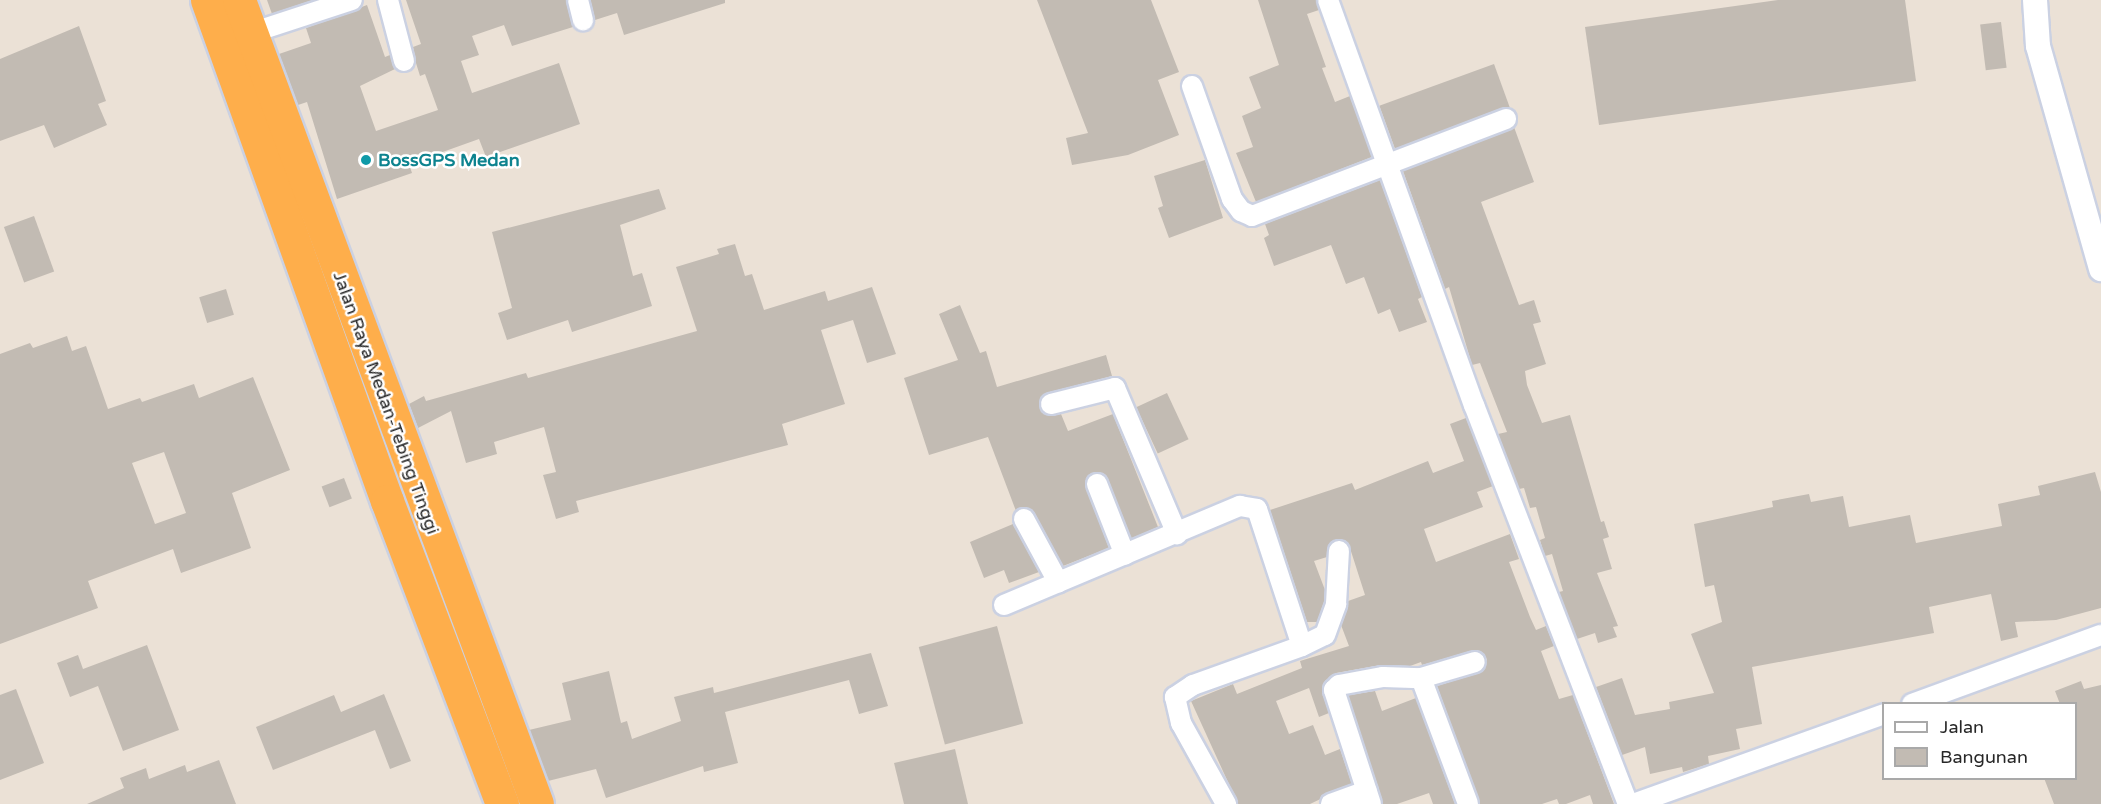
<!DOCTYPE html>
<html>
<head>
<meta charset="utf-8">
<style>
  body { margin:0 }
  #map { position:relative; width:2101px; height:804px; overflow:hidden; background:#ebe1d6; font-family:"Varela Round",sans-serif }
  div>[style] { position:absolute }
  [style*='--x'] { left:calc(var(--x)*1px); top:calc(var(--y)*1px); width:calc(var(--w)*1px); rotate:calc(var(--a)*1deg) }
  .building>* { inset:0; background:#c2bbb3; transform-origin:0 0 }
  .roads { filter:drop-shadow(2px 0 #cbd1e2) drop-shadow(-2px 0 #cbd1e2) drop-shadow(0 2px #cbd1e2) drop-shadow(0 -2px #cbd1e2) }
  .minor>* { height:20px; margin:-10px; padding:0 10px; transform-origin:10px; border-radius:10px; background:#fff }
  .tertiary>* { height:24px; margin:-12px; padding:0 12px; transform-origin:12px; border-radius:12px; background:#fff }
  .trunk>* { height:33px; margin:-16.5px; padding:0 16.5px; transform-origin:16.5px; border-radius:16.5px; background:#feae4b }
  .dots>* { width:16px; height:16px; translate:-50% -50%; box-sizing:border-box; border:3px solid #fff; border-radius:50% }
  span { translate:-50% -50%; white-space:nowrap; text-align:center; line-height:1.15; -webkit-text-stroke:5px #fff; paint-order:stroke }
  .culture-label { font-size:18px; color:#0d838f; font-weight:700 }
  .left { translate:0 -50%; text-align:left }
  .street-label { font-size:18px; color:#272727 }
  .legend { position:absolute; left:1882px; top:702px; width:195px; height:78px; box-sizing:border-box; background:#fff; border:2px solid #a9a9a9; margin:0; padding:8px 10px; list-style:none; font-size:18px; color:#272727 }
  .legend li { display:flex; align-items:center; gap:12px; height:30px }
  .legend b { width:30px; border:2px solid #a9a9a9 }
</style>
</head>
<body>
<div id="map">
  <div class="building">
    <i style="clip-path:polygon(267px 0,313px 0,272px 14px)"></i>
    <i style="clip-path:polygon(406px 0,566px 0,573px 27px,512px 46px,504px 25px,472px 36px,479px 55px,461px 61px,472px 93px,559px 63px,580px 124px,486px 157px,479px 139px,409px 164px,412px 173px,337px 199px,307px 102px,298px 105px,279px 54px,311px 43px,306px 28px,367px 5px,385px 57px,390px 55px,395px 69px,360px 86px,376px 131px,438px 110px,425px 74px,420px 76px,416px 63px,413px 47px,421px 44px)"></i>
    <i style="clip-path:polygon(590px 0,725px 0,725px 3px,624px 35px,617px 13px,595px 20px)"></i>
    <i style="clip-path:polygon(1037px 0,1151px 0,1179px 72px,1158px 80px,1179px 135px,1128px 155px,1072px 165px,1066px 138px,1088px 133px)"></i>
    <i style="clip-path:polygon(1258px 0,1316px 0,1319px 10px,1307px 14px,1326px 67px,1322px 68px,1335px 102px,1350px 96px,1372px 157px,1256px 202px,1236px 153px,1253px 147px,1242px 116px,1261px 108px,1249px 77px,1279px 65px)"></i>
    <i style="clip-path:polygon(1778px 0,1905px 0,1916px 81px,1599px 125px,1585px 27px)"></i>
    <i style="left:2001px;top:22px;width:46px;height:21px;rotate:83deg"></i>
    <i style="clip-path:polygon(79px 26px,106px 101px,98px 104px,107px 125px,54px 148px,44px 125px,0 141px,0 59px)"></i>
    <i style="left:1494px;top:64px;width:47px;height:122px;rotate:70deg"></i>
    <i style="clip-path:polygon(1514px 127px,1534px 182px,1481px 202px,1519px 305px,1534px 300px,1541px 322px,1533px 324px,1546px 364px,1525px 371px,1527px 385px,1542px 423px,1570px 415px,1601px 522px,1604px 521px,1609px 537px,1603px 539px,1612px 569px,1597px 573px,1618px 626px,1613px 627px,1617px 637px,1598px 643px,1595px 633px,1577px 639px,1559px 592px,1563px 591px,1552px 554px,1545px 556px,1542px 547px,1540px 540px,1545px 538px,1536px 507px,1530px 508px,1524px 488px,1519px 489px,1498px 434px,1507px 432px,1480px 363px,1472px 365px,1449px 287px,1445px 289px,1403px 171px)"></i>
    <i style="clip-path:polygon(1205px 160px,1223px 218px,1169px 238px,1158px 208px,1163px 206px,1154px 176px)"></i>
    <i style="clip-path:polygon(1380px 180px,1422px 297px,1418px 299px,1427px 322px,1399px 332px,1390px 309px,1378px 314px,1364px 277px,1346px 284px,1331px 245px,1274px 266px,1264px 238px,1269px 235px,1265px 224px)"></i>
    <i style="clip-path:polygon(659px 189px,666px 209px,620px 225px,633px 276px,642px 273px,652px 306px,572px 332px,568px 320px,507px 340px,498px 313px,512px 308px,492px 232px)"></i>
    <i style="left:34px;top:216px;width:59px;height:32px;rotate:70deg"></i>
    <i style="clip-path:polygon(735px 244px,745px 276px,752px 274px,764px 310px,825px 291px,828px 301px,872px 287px,896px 354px,867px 363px,853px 320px,821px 330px,845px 404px,782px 424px,788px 445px,576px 501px,579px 512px,556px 519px,543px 475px,556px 472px,544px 427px,494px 442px,497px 454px,466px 463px,451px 411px,418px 428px,409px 404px,424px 396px,426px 401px,526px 373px,528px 378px,697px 331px,676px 267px,719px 254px,717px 249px)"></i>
    <i style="left:226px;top:289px;width:27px;height:28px;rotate:73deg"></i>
    <i style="clip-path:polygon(960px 305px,980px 353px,986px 351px,997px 387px,1106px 355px,1112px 376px,1048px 393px,1040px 400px,1040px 407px,1047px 415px,1061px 414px,1068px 431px,1113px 414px,1158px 527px,1131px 539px,1108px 479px,1099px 472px,1092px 473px,1086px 488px,1109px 548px,1063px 566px,1034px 513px,1025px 507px,1016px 511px,988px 437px,929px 455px,904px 378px,958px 360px,939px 314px)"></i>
    <i style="clip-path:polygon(evenodd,67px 336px,72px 351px,86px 346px,108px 409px,140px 398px,142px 402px,194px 384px,199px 398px,253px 377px,290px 470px,232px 493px,251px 548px,181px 573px,173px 549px,88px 581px,98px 608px,0 644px,0 354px,30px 343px,33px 348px,67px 336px,164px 452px,186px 513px,155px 524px,132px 463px,164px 452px)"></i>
    <i style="left:1167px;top:393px;width:51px;height:34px;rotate:65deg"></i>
    <i style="clip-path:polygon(1466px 418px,1493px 486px,1477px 492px,1483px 507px,1424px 529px,1436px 562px,1510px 534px,1519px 559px,1509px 562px,1530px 617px,1536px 630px,1546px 626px,1554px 646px,1541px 651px,1559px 699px,1573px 695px,1614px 804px,1593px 804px,1590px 795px,1566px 804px,1559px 804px,1557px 799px,1542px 804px,1480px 804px,1437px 686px,1483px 671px,1487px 659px,1477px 650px,1422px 665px,1421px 662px,1410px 666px,1381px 665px,1336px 673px,1322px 688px,1329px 713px,1319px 717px,1309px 688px,1276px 701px,1289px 734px,1313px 725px,1325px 755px,1340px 749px,1352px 784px,1310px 804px,1238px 804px,1191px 701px,1233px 684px,1237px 694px,1302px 668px,1300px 661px,1349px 646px,1341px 625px,1348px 601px,1365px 595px,1349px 545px,1334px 540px,1327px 557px,1314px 561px,1325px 590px,1324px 602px,1317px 622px,1307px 622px,1270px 510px,1352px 483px,1355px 490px,1428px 461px,1433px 473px,1464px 461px,1450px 424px)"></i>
    <i style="clip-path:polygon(2095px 472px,2101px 492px,2101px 608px,2056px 620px,2015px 622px,2018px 637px,2001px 641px,1991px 594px,1929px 607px,1934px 633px,1752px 667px,1762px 724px,1736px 729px,1740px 749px,1708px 756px,1709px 764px,1683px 772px,1682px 767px,1650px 774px,1645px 747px,1622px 755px,1596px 687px,1622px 678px,1635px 715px,1670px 709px,1669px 702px,1714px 693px,1691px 634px,1722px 622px,1714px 585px,1705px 587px,1694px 524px,1773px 507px,1772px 501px,1809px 494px,1811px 502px,1843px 496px,1849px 527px,1910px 515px,1916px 543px,2002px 526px,1998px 504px,2040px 495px,2038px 486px)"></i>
    <i style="left:344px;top:478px;width:22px;height:24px;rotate:69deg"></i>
    <i style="clip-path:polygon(1013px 524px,1039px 572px,1009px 583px,1004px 570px,984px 578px,970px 542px)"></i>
    <i style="left:997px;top:626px;width:101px;height:81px;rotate:75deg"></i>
    <i style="clip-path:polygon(147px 645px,179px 730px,123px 751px,98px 686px,70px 697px,57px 663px,78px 655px,83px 669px)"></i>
    <i style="clip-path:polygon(871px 653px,888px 706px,859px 714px,849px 680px,725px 712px,738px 763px,704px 772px,703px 766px,606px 798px,596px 769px,548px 781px,529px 730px,571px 720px,562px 683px,609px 671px,621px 723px,627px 721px,632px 739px,681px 721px,674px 697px,713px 687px,714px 693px)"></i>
    <i style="clip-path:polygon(2081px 681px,2084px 689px,2101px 685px,2101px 804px,2054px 804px,2044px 778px,2076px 778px,2076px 704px,2060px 704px,2055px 691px)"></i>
    <i style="clip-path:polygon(16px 689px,44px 763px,0 780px,0 695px)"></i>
    <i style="clip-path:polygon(1375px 691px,1382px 711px,1416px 698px,1455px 804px,1433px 804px,1429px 793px,1397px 804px,1383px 804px,1348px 695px)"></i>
    <i style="clip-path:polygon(384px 694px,411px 761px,390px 769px,375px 730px,273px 770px,256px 727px,334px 695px,341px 712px)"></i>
    <i style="clip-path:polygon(955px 749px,968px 804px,904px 804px,894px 763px)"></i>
    <i style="clip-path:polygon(219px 760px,236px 804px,87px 804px,124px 788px,120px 778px,146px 768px,149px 779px,185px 765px,187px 772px)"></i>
  </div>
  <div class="roads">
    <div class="minor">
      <i style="--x:388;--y:0;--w:63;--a:75.3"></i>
      <i style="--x:578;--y:0;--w:21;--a:76"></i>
      <i style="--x:1328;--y:0;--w:431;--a:70.2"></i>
      <i style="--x:1474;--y:405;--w:428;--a:68.9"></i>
      <i style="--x:251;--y:33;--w:106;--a:-18.1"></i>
      <i style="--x:1192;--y:86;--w:120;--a:70.5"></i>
      <i style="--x:1232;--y:199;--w:15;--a:53"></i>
      <i style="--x:1241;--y:211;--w:12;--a:24"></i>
      <i style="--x:1252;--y:216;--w:272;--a:-20.9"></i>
      <i style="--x:1051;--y:404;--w:66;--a:-14"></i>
      <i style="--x:1115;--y:388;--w:159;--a:67"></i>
      <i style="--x:1097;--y:484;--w:76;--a:68.5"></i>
      <i style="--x:1024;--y:519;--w:72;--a:61.6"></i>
      <i style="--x:1004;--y:605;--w:256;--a:-22.8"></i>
      <i style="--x:1240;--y:506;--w:17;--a:10"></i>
      <i style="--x:1257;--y:509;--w:144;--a:71.8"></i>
      <i style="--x:1302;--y:646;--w:116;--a:160.3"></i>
      <i style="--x:1193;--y:685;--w:22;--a:146"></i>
      <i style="--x:1175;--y:697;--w:27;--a:77"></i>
      <i style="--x:1181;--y:723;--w:93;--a:60.9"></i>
      <i style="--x:1302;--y:646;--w:25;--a:-26"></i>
      <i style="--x:1325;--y:635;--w:33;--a:-70"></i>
      <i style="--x:1336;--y:604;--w:53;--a:-86.8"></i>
      <i style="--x:1421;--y:678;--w:56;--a:-16.5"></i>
      <i style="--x:1912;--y:704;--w:201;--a:-20.1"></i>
      <i style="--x:1331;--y:804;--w:38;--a:-20"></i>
      <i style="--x:1371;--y:804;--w:120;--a:-108"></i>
      <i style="--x:1334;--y:690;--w:7;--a:-45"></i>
      <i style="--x:1339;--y:685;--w:45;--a:-10.3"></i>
      <i style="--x:1383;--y:677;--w:38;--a:2"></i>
      <i style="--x:1421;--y:678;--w:134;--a:69.5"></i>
      <i style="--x:1633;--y:804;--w:267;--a:-19.7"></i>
    </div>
    <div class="tertiary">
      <i style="--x:2035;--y:0;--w:46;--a:86.3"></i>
      <i style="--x:2038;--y:46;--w:232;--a:74.2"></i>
    </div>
    <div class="trunk">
      <i style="--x:207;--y:0;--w:532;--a:70.24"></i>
      <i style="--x:387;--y:501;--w:324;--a:69.2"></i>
      <i style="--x:239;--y:0;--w:857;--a:69.66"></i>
    </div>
  </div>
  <div class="dots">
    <i style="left:366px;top:160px;background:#0f9aa8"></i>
  </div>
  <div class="culture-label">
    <span class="left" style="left:378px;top:160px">BossGPS Medan</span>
  </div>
  <div class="street-label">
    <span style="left:386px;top:403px;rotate:70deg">Jalan Raya Medan-Tebing Tinggi</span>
  </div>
  <ul class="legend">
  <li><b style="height:8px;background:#fff"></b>Jalan</li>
  <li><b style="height:16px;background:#c2bbb3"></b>Bangunan</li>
  </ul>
</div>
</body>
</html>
